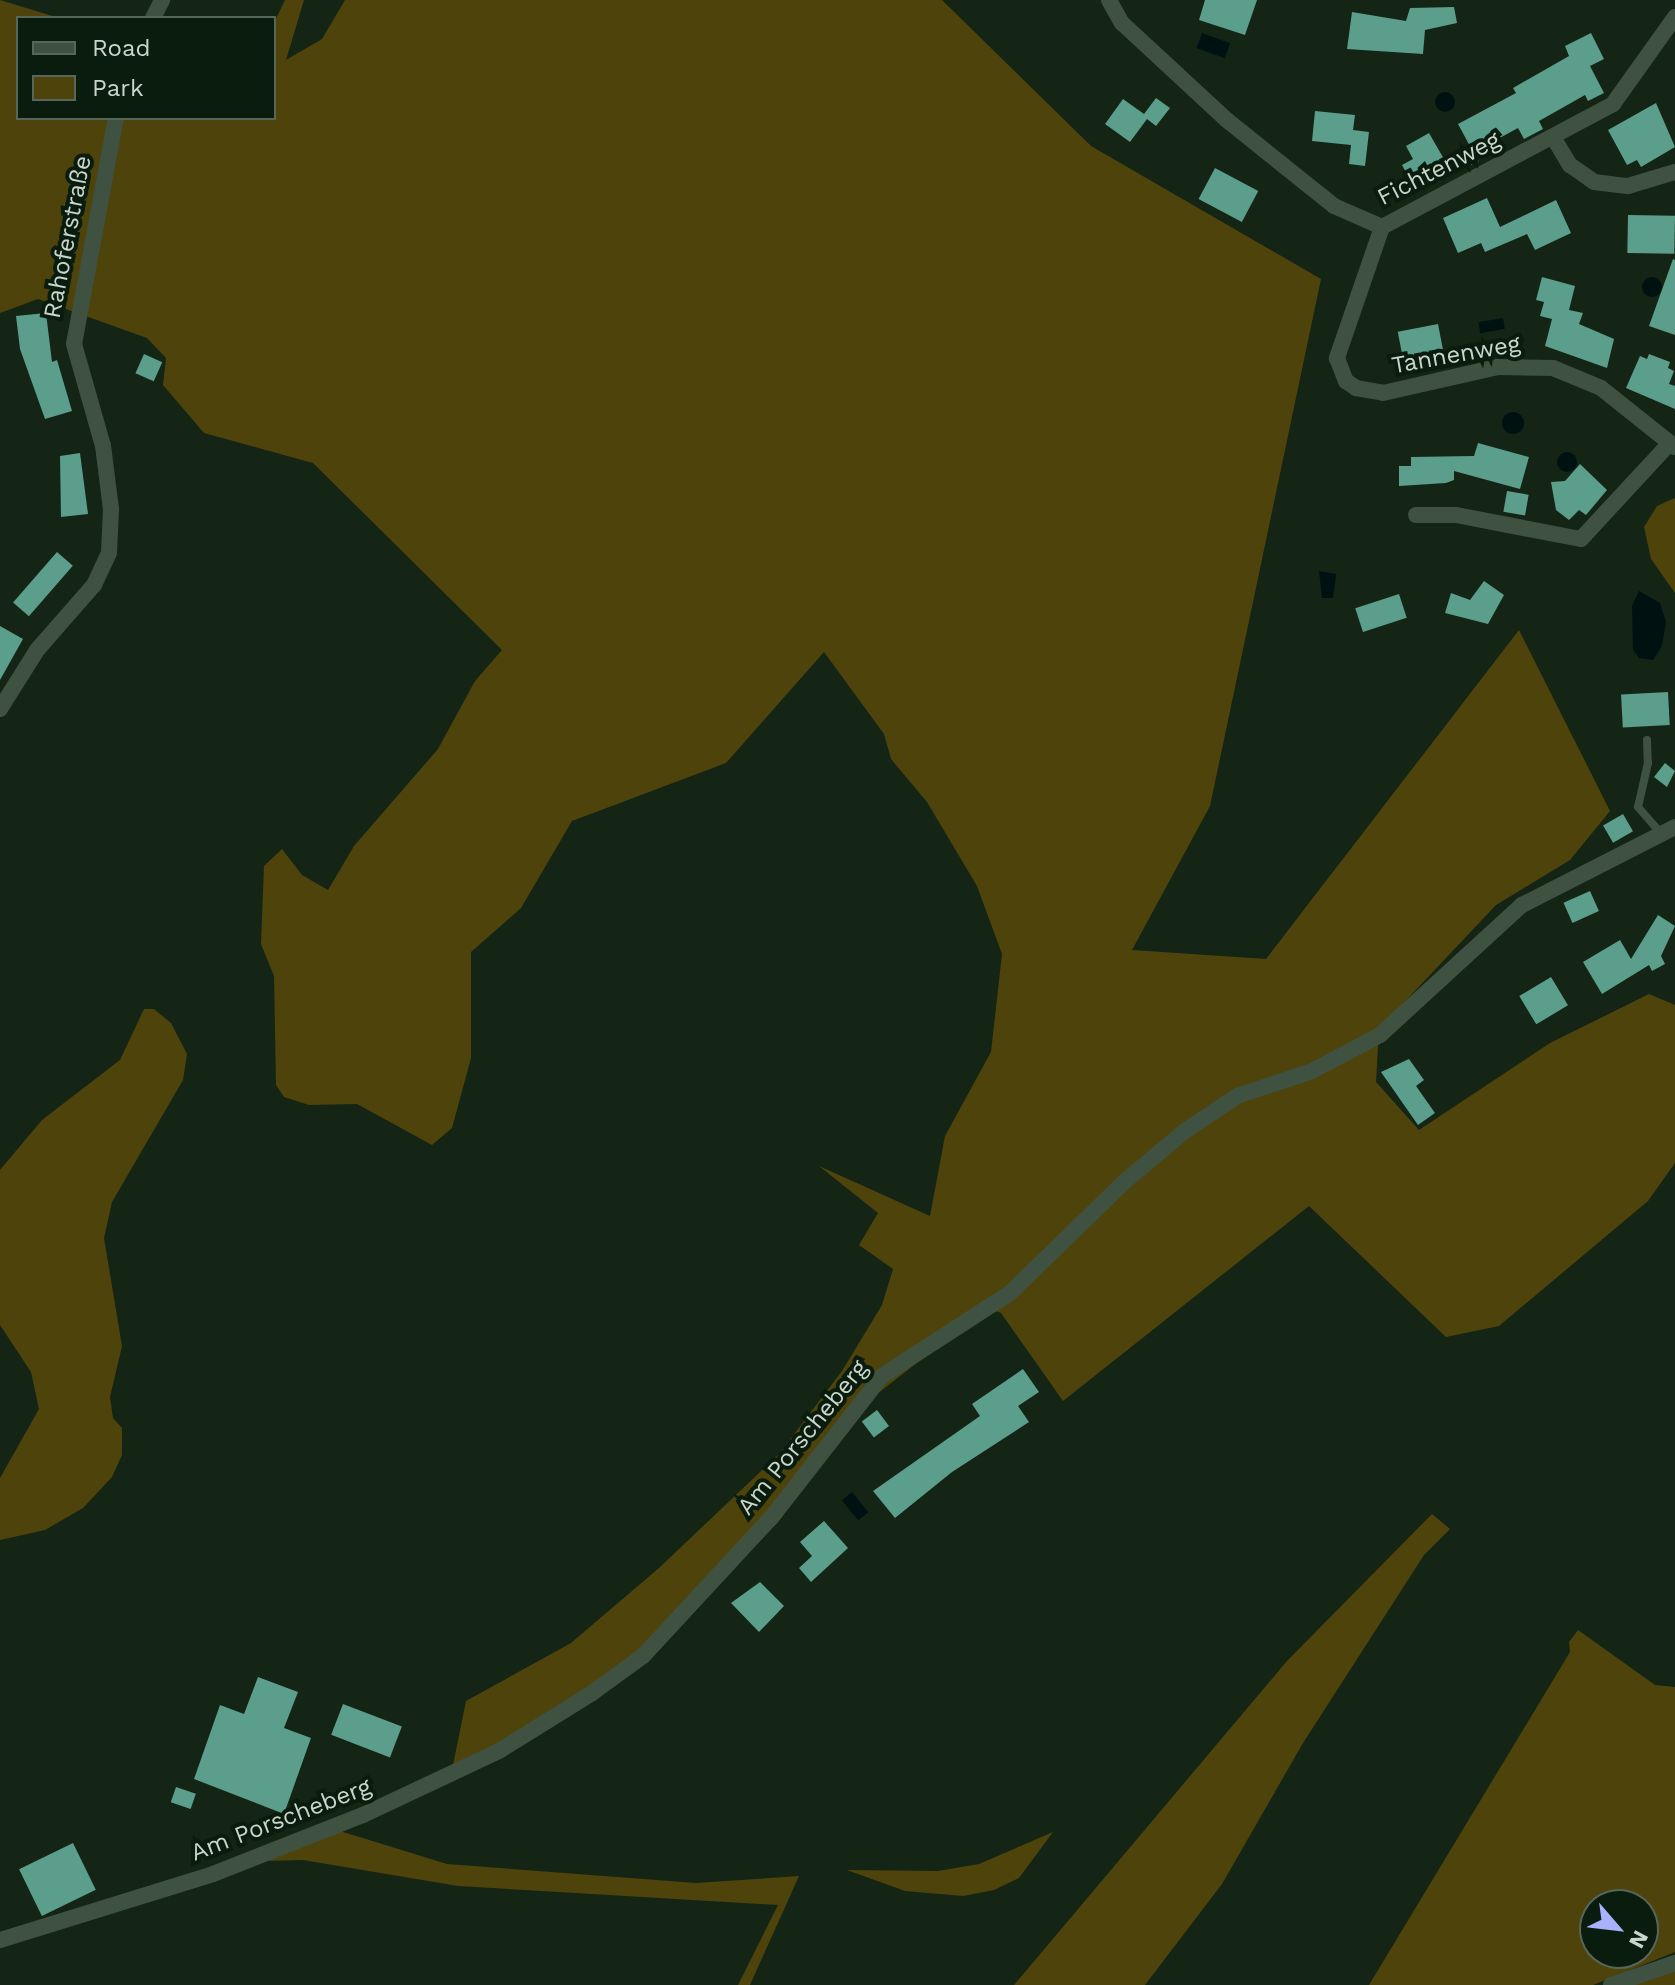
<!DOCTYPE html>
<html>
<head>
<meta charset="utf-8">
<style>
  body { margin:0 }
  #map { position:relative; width:1675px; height:1985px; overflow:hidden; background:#142516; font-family:"Work Sans",sans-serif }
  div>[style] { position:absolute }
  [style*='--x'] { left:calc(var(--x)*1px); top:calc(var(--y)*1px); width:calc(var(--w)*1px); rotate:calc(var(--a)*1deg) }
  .green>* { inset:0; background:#4f430c }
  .water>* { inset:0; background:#001112; transform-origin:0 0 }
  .round { border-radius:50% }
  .building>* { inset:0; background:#5a9e8b; transform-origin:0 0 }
  .service>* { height:8px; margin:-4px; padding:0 4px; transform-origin:4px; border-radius:4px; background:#3f5241 }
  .minor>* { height:16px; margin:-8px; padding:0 8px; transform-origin:8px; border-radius:8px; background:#3f5241 }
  span { translate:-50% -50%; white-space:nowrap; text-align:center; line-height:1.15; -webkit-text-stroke:8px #0a1c0d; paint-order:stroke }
  .street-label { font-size:24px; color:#cad6cb }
  .legend { position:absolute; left:16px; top:16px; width:260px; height:104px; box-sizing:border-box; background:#0a1c0d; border:2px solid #576659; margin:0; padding:10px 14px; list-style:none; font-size:24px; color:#cad6cb }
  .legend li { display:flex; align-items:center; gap:16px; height:40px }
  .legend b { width:40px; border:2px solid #576659 }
  .north { position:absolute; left:1579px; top:1889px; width:80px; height:80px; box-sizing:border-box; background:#0a1c0d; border:2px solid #576659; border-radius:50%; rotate:118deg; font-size:22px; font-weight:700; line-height:32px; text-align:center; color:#cad6cb }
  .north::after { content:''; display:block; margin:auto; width:28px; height:36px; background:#a7b1fc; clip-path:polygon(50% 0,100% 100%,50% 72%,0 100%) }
</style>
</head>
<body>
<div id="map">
  <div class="green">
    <i style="clip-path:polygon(0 0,59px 18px,18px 18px,18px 118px,274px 118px,274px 23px,285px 0,304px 0,286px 60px,322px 39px,345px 0,942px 0,1091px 146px,1321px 279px,1210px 806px,1132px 950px,1266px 959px,1519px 630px,1610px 811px,1570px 860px,1496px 905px,1379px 1029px,1376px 1082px,1419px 1130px,1550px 1043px,1649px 994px,1675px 1005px,1675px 1163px,1648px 1201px,1499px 1326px,1446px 1337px,1309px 1206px,1063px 1401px,1001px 1313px,987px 1308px,831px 1430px,775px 1504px,632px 1658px,550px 1714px,452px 1770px,466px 1701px,571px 1643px,659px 1568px,779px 1454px,842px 1371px,882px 1305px,893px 1269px,859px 1245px,878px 1213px,819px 1166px,930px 1216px,945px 1136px,991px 1052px,1002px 954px,977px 886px,927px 802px,891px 759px,884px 734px,824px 652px,726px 763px,572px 821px,521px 908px,471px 952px,471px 1058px,452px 1128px,432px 1145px,357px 1104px,309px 1105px,284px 1097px,276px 1085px,274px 976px,261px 944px,264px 866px,282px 849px,302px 875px,328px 890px,354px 846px,438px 749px,475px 681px,502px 650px,313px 463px,204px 433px,163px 385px,166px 358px,147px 338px,38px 299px,0 313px)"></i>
    <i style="clip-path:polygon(1675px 498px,1675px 593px,1651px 559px,1644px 527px,1657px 506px)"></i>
    <i style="clip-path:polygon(144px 1009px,154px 1009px,171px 1023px,187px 1054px,183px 1080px,112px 1202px,104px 1238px,122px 1346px,110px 1397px,113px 1418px,122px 1428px,122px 1455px,112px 1477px,83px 1508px,45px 1530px,0 1540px,0 1478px,39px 1409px,31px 1372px,0 1325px,0 1170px,42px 1120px,120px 1060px)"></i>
    <i style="clip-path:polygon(1432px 1514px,1450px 1529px,1424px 1555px,1303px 1743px,1222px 1884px,1145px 1985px,1014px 1985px,1287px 1661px)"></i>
    <i style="clip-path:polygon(evenodd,1578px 1630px,1655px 1685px,1675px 1687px,1675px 1952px,1593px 1985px,1369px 1985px,1570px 1652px,1569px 1642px,1578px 1630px,1595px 1905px,1643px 1905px,1643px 1953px,1595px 1953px,1595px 1905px)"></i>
    <i style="clip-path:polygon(340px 1831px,447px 1864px,696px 1883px,799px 1876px,750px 1985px,738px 1985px,778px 1905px,458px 1886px,303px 1860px,262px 1861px)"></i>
    <i style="clip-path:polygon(1053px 1832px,1019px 1878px,994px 1890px,963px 1896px,905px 1891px,847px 1870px,938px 1871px,979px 1864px)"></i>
    <i style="clip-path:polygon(1675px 1969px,1675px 1985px,1631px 1985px)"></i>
  </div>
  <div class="water">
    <i style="left:1202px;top:33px;width:30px;height:16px;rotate:20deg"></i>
    <i class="round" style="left:1435px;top:92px;width:20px;height:20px"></i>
    <i class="round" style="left:1642px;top:277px;width:20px;height:20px"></i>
    <i style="left:1503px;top:318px;width:11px;height:25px;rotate:80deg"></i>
    <i class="round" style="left:1502px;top:412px;width:22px;height:22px"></i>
    <i class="round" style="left:1557px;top:452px;width:20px;height:20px"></i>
    <i style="clip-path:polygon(1319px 571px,1336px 574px,1333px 598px,1322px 598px)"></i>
    <i style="clip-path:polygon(1639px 591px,1660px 603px,1666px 622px,1662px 646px,1653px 660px,1639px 658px,1633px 650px,1632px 606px)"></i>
    <i style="left:852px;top:1492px;width:26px;height:13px;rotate:51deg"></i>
  </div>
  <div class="building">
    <i style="clip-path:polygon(1205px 0,1257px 0,1245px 35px,1199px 20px)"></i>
    <i style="clip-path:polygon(1454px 7px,1457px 23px,1425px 30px,1423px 54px,1347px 49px,1352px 12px,1406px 21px,1410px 8px)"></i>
    <i style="clip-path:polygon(1591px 33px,1604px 59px,1590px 66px,1604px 93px,1588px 101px,1585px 95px,1539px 121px,1543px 129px,1524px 139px,1518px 128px,1474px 152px,1479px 161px,1461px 170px,1454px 158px,1471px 148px,1458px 124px,1516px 93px,1513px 88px,1569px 56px,1565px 46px)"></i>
    <i style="clip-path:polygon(1156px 98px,1170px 108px,1156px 126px,1147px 119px,1130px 142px,1105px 124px,1123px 99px,1144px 114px)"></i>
    <i style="clip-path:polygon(1656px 103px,1675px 147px,1641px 167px,1637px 160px,1627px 165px,1608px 130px)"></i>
    <i style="clip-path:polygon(1315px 111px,1355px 115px,1353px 130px,1369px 132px,1365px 166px,1349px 164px,1351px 145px,1312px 141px)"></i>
    <i style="clip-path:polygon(1429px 133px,1448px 166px,1413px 185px,1402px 165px,1413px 159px,1406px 146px)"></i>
    <i style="left:1215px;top:168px;width:49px;height:35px;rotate:28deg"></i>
    <i style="clip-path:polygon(1487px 198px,1500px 227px,1556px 200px,1571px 233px,1535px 250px,1527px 234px,1485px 252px,1481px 243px,1458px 253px,1443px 218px)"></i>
    <i style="left:1628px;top:215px;width:47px;height:38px;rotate:1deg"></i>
    <i style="clip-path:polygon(1673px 259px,1675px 260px,1675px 335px,1649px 326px)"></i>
    <i style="clip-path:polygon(1542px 277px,1575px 286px,1569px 310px,1583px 313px,1579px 324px,1614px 339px,1607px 368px,1545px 346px,1552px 319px,1540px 316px,1544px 302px,1536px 300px)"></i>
    <i style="clip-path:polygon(46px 313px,52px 362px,57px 360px,72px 411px,45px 419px,20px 349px,16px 316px)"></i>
    <i style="left:1438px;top:324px;width:36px;height:41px;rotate:79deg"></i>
    <i style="left:144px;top:354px;width:20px;height:21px;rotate:24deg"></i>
    <i style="clip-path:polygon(1649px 354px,1670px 362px,1668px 368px,1674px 371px,1669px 384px,1675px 386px,1675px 409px,1626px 388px,1640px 356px,1647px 359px)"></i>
    <i style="clip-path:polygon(1478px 443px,1529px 457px,1520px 489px,1454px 471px,1454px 480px,1446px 483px,1399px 486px,1399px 466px,1411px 466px,1411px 457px,1474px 456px)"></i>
    <i style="clip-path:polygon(80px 453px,88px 514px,61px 517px,60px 456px)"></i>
    <i style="clip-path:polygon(1580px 464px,1607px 490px,1586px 515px,1579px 510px,1569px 520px,1556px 510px,1551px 482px,1565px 481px)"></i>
    <i style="left:1507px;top:491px;width:22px;height:21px;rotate:10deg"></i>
    <i style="left:57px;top:552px;width:21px;height:67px;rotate:41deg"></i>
    <i style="clip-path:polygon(1484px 581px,1504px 595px,1488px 624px,1445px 613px,1451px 593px,1470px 600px)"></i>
    <i style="left:1399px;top:594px;width:25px;height:46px;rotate:72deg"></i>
    <i style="clip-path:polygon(0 626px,23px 639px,0 680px)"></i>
    <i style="left:1668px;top:692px;width:33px;height:47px;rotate:87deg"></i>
    <i style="clip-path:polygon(1665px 763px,1675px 771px,1667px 787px,1654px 777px)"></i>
    <i style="left:1623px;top:814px;width:20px;height:23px;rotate:60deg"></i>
    <i style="left:1590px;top:891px;width:22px;height:29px;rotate:66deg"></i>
    <i style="clip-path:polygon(1658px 915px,1675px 926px,1661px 956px,1665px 964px,1652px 971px,1649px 965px,1602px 994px,1583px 962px,1620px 940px,1631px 959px)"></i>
    <i style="left:1551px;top:977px;width:33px;height:37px;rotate:59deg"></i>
    <i style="clip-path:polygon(1409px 1059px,1424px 1080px,1416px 1086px,1435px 1113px,1418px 1125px,1381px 1072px)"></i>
    <i style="clip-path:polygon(1023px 1369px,1039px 1392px,1018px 1406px,1029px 1422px,952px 1472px,895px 1518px,873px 1491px,980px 1416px,972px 1404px)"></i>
    <i style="left:877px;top:1410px;width:20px;height:19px;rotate:53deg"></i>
    <i style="clip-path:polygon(824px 1521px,848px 1548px,811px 1582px,799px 1568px,812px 1556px,800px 1542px)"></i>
    <i style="clip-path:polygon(760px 1582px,784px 1606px,759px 1632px,731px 1603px)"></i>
    <i style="clip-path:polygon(258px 1677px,298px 1692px,284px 1728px,311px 1738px,284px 1814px,194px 1779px,220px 1705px,244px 1714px)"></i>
    <i style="left:343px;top:1704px;width:63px;height:33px;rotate:21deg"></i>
    <i style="left:176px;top:1787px;width:21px;height:16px;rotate:19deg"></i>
    <i style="left:73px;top:1843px;width:52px;height:60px;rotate:64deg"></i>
  </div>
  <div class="service">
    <i style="--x:1647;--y:740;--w:23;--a:88"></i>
    <i style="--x:1648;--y:763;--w:45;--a:102.8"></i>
    <i style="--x:1638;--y:807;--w:35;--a:49"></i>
  </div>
  <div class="minor">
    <i style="--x:1109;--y:0;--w:26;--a:61"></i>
    <i style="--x:1122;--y:23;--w:144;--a:42.8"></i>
    <i style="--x:1228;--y:121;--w:136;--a:38.7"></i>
    <i style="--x:1334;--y:206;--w:52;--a:23.6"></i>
    <i style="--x:1382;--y:227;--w:262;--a:-28"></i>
    <i style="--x:1613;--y:104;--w:107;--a:-54.5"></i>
    <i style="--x:153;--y:18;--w:20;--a:-63"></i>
    <i style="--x:1553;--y:137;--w:33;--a:59"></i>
    <i style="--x:1570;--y:165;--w:29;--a:35"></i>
    <i style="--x:1594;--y:182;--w:34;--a:7"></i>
    <i style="--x:1628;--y:186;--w:49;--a:-16.6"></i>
    <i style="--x:1382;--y:227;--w:139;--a:109"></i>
    <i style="--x:1337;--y:358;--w:25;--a:69"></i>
    <i style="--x:1346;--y:381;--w:12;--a:35"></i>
    <i style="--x:1356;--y:388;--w:27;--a:10"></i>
    <i style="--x:1383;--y:393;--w:117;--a:-12.8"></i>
    <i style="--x:1497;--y:367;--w:56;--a:1"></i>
    <i style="--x:1553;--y:368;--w:52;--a:22.6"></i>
    <i style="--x:1601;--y:388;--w:95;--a:38.6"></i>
    <i style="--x:1416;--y:515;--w:40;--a:0"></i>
    <i style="--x:1456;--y:515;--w:127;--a:10.9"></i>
    <i style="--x:1581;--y:539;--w:129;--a:-47.2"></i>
    <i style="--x:0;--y:709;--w:70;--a:-57.9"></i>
    <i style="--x:37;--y:650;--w:86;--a:-48.8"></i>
    <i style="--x:94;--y:585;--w:35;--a:-65"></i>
    <i style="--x:109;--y:553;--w:44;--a:-87.4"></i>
    <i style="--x:111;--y:509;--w:64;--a:-97.2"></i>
    <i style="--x:103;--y:446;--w:106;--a:-105.9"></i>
    <i style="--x:74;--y:344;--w:230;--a:-79.5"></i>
    <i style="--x:0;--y:1940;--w:223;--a:-17.2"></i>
    <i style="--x:213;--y:1874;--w:161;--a:-21.5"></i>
    <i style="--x:363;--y:1815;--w:150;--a:-25.2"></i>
    <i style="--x:499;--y:1751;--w:110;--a:-31.9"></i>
    <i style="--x:592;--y:1693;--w:63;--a:-36"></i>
    <i style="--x:643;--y:1656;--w:188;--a:-47.2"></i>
    <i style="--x:771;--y:1518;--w:180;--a:-52"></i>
    <i style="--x:882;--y:1376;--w:153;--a:-33"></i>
    <i style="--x:1010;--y:1293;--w:159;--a:-44.2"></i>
    <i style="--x:1124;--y:1182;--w:80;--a:-39.9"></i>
    <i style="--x:1185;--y:1131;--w:63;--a:-33.9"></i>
    <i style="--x:1237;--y:1096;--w:79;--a:-18.4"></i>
    <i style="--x:1312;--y:1071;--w:77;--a:-27.9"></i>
    <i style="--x:1380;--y:1035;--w:193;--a:-42.5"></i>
    <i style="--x:1522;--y:905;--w:172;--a:-27"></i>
    <i style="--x:1611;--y:1985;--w:68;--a:-19"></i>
  </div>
  <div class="street-label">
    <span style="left:1439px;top:169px;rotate:-27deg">Fichtenweg</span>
    <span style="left:68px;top:237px;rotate:-79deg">Rahoferstraße</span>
    <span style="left:1456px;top:355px;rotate:-10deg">Tannenweg</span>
    <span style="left:803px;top:1438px;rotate:-51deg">Am Porscheberg</span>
    <span style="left:281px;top:1820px;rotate:-21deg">Am Porscheberg</span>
  </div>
  <ul class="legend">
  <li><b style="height:10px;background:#3f5241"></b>Road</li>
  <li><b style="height:22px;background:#4f430c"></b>Park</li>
  </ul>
  <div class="north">N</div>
</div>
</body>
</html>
